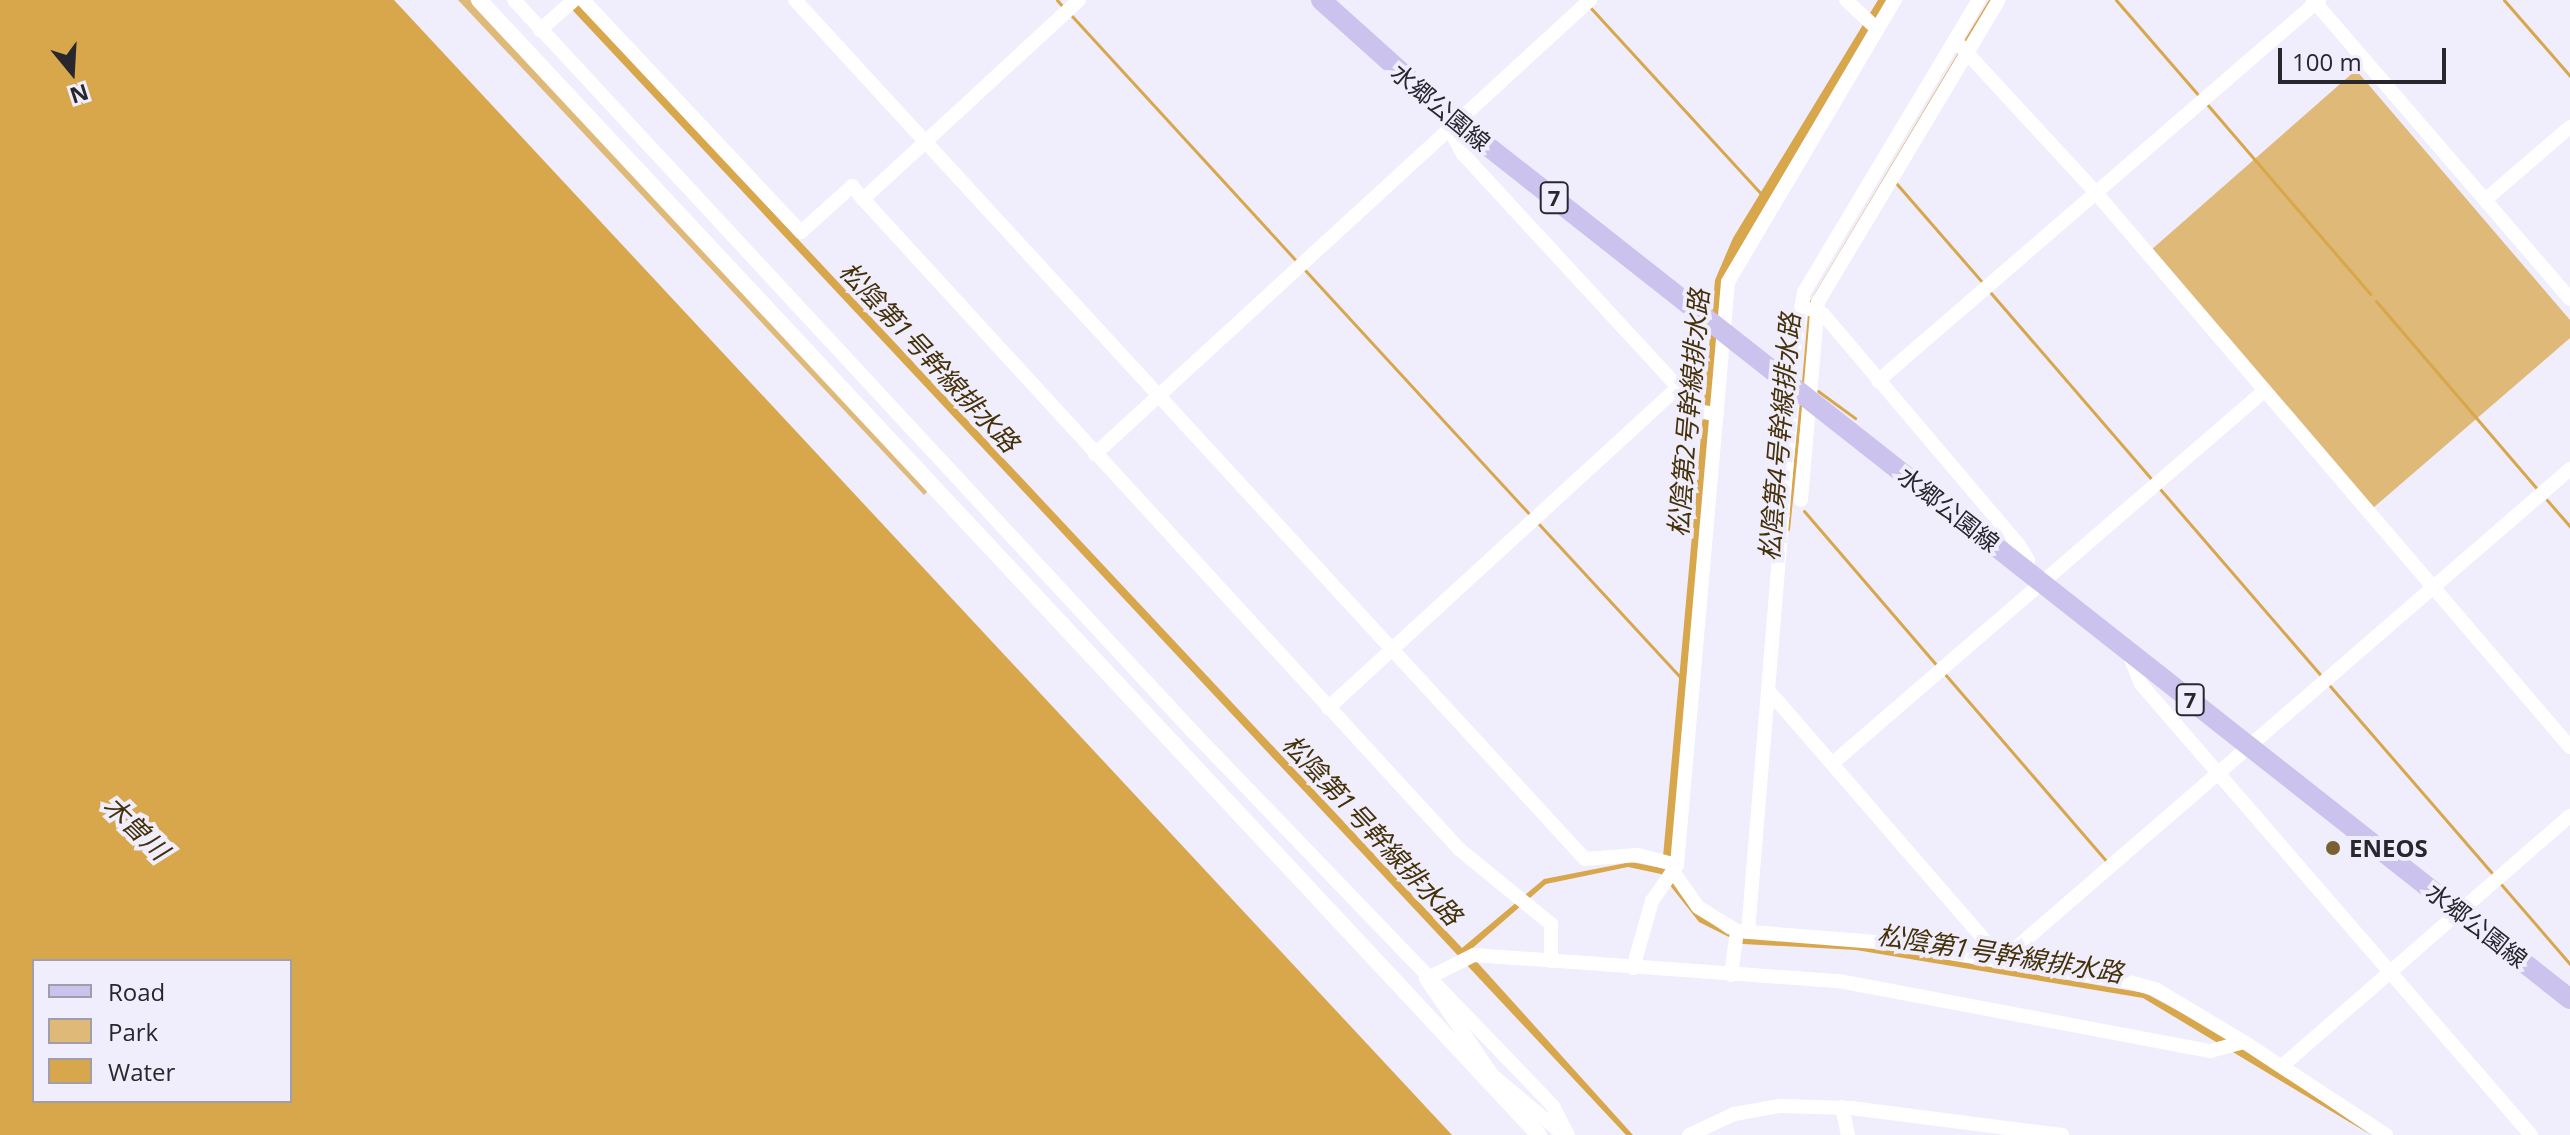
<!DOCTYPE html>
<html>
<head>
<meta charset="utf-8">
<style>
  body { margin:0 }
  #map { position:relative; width:2570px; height:1135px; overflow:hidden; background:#f0edfd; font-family:"Open Sans","Noto Sans JP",sans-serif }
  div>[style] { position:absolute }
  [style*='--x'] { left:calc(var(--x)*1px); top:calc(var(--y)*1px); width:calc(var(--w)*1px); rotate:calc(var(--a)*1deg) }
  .green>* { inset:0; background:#dfb977 }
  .water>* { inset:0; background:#d8a74b }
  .stream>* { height:3px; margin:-1.5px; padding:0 1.5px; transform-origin:1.5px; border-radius:1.5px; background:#d8a74b }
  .minor>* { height:14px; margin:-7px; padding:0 7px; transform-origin:7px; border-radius:7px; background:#fff }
  .tertiary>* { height:16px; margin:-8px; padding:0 8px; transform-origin:8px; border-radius:8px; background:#fff }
  .primary>* { height:20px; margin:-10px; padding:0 10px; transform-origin:10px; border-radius:10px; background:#cbc2ed }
  .dots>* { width:22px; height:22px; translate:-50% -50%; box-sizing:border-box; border:4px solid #f0edfd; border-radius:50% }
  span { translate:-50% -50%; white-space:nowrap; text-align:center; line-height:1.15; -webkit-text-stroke:8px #f0edfd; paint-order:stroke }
  .shield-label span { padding:2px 6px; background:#f0edfd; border:2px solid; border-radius:6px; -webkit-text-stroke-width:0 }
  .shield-label { font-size:22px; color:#28272d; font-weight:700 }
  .street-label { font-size:24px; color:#28272d }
  .poi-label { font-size:24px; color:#28272d; font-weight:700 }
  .left { translate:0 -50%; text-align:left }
  .water-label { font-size:26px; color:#443108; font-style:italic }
  .legend { position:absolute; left:32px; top:959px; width:260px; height:144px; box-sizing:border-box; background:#f0edfd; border:2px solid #a09eaa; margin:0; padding:10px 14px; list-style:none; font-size:24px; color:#28272d }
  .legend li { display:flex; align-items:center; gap:16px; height:40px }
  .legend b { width:40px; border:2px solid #a09eaa }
  .north { position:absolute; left:32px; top:32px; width:80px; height:80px; -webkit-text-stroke:6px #f0edfd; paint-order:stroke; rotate:162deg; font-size:22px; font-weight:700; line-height:32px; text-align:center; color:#28272d }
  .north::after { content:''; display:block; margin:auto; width:28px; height:36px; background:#28272d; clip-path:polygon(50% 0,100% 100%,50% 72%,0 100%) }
  .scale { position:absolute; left:2278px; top:48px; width:168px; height:36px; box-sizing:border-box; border:4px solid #28272d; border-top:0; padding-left:10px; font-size:24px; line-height:28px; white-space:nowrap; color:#28272d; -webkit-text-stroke:6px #f0edfd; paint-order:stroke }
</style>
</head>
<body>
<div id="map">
  <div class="green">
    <i style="clip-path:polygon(458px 0,470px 0,928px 491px,924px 495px)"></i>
    <i style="clip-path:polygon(2356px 70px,2570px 320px,2570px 338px,2373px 508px,2151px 250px)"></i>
  </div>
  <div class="water">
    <i style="clip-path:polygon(evenodd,0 0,394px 0,1452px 1135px,0 1135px,0 0,34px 961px,290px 961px,290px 1101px,34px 1101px,34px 961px)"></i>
    <i style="clip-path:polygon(563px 0,574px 0,1462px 948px,1544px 879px,1631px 862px,1662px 868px,1715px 280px,1733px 238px,1878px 0,1886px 0,1723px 277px,1672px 858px,1696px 912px,1727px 934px,1859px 945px,2145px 993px,2236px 1042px,2371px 1135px,2143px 998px,1856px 950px,1743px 944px,1699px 922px,1661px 874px,1628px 867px,1546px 884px,1468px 952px,1633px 1135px,1626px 1135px)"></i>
  </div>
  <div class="stream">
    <i style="--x:1057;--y:0;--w:11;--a:49"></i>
    <i style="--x:2116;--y:0;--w:130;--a:49.1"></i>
    <i style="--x:2504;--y:0;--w:101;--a:49"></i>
    <i style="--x:1589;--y:6;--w:256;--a:47.5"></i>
    <i style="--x:1071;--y:15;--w:336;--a:47.5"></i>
    <i style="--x:1965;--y:41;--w:48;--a:-58.6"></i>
    <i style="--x:2206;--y:103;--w:252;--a:49.3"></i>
    <i style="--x:1896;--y:183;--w:133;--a:49"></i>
    <i style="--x:1304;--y:269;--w:335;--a:47.4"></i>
    <i style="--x:1990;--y:292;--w:248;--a:49.2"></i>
    <i style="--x:2376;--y:301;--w:250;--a:49.4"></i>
    <i style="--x:1810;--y:303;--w:293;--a:-59.2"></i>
    <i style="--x:1803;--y:382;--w:68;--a:-85"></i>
    <i style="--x:1818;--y:391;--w:46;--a:36.1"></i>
    <i style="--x:2160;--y:489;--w:248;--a:49.2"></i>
    <i style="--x:2547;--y:500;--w:35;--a:49"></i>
    <i style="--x:1804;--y:511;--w:206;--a:49.3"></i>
    <i style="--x:1537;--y:522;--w:212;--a:47.3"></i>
    <i style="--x:1788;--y:529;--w:128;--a:-84.2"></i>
    <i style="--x:1944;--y:673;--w:248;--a:49.2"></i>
    <i style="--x:2330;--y:686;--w:247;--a:49.1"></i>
    <i style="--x:2500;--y:883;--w:107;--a:49.2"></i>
  </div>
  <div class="minor">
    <i style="--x:514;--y:0;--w:1001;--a:47.15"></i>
    <i style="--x:1195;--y:734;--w:516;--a:46.1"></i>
    <i style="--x:1553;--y:1106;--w:33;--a:63"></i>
    <i style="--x:583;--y:0;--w:318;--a:46.8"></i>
    <i style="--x:801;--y:232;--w:69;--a:-42"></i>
    <i style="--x:852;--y:186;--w:17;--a:50"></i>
    <i style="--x:795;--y:0;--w:1167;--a:47.4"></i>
    <i style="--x:1585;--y:859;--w:53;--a:-4.3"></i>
    <i style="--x:1638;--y:855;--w:40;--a:14.4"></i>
    <i style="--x:1079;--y:0;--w:294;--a:137.3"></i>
    <i style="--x:863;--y:199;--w:882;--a:47.48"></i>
    <i style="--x:1459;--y:849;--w:119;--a:39.2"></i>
    <i style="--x:1551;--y:924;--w:37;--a:90"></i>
    <i style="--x:1846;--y:0;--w:42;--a:43.1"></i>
    <i style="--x:2313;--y:0;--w:394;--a:49.3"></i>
    <i style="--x:540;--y:30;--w:45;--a:-41.4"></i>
    <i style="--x:1955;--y:40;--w:208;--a:47.3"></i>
    <i style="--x:2096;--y:193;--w:729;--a:49.45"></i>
    <i style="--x:1450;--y:130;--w:27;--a:62"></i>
    <i style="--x:1463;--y:154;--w:317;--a:47.3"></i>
    <i style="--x:1678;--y:387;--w:33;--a:47"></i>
    <i style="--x:1700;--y:411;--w:17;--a:13"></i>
    <i style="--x:2485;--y:200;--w:112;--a:-40.7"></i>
    <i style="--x:1810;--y:309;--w:14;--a:21"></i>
    <i style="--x:1823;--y:314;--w:303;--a:49.7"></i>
    <i style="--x:2019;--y:545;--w:17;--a:59"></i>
    <i style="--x:2028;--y:560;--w:9;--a:126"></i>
    <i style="--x:1878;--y:381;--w:583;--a:-40.83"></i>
    <i style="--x:1788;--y:384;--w:93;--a:-80.1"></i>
    <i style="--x:1804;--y:292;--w:340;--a:-59.1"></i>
    <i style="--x:1095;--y:454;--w:672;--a:-42.53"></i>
    <i style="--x:1801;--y:500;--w:199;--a:-85.1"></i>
    <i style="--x:1818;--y:302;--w:352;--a:-59.1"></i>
    <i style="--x:2128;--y:652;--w:35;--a:68"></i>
    <i style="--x:2141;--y:684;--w:596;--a:49.15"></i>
    <i style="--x:1768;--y:690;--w:357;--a:49.1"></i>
    <i style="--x:2002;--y:960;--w:751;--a:-40.84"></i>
    <i style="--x:1328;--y:708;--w:475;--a:-42.5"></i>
    <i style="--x:1834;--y:762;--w:568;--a:-40.79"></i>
    <i style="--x:1675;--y:874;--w:40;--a:55.1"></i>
    <i style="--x:1698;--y:907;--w:46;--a:31.6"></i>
    <i style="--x:1737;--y:931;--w:152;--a:4.5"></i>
    <i style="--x:1889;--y:943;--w:240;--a:9.1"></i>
    <i style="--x:2126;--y:981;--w:32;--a:16"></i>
    <i style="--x:2157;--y:990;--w:101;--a:30.9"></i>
    <i style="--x:1748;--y:932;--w:546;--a:-85.27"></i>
    <i style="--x:1633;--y:968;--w:70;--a:-74.2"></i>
    <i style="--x:1652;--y:901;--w:44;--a:-55.2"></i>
    <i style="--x:1677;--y:865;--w:585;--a:-85"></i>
    <i style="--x:1728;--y:282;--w:328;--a:-59.4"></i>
    <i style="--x:1731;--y:975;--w:44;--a:-82.2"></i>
    <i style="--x:2282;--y:1066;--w:381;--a:-41"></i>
    <i style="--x:1842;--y:1107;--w:29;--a:78"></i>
    <i style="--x:1564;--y:1135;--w:92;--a:-140.3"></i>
    <i style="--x:1493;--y:1076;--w:118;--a:-124.6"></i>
    <i style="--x:1426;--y:979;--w:54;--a:-26.6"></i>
    <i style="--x:1474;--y:955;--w:366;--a:4.1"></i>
    <i style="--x:1839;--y:981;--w:378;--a:10.7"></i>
    <i style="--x:2210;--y:1051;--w:35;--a:-15"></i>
    <i style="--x:2244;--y:1042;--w:170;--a:33.2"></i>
    <i style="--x:1689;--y:1135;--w:50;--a:-25"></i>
    <i style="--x:1734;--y:1114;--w:46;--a:-10.1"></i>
    <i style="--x:1779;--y:1106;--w:72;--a:1.6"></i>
    <i style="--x:1851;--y:1108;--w:213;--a:7.3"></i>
  </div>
  <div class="tertiary">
    <i style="--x:479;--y:0;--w:1553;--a:46.96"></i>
  </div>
  <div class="primary">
    <i style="--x:1321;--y:0;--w:183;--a:41.9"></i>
    <i style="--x:1457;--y:122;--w:1417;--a:38.24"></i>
  </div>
  <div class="dots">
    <i style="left:2333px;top:848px;background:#7a6132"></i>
  </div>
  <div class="shield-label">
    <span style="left:1554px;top:198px">7</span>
    <span style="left:2190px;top:700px">7</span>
  </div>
  <div class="street-label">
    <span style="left:1441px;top:107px;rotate:40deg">水郷公園線</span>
    <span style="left:1949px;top:509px;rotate:38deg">水郷公園線</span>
    <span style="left:2477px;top:925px;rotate:38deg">水郷公園線</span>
  </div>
  <div class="poi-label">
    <span class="left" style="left:2349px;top:848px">ENEOS</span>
  </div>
  <div class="water-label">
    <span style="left:929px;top:357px;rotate:47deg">松陰第1号幹線排水路</span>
    <span style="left:1689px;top:413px;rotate:-85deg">松陰第2号幹線排水路</span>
    <span style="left:1780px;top:437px;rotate:-85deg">松陰第4号幹線排水路</span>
    <span style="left:136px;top:828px;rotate:44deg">木曽川</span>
    <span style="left:1372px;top:830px;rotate:47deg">松陰第1号幹線排水路</span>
    <span style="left:2000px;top:954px;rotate:9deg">松陰第1号幹線排水路</span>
  </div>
  <ul class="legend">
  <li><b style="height:10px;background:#cbc2ed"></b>Road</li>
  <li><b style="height:22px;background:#dfb977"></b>Park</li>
  <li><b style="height:22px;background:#d8a74b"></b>Water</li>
  </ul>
  <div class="north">N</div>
  <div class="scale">100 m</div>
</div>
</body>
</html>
